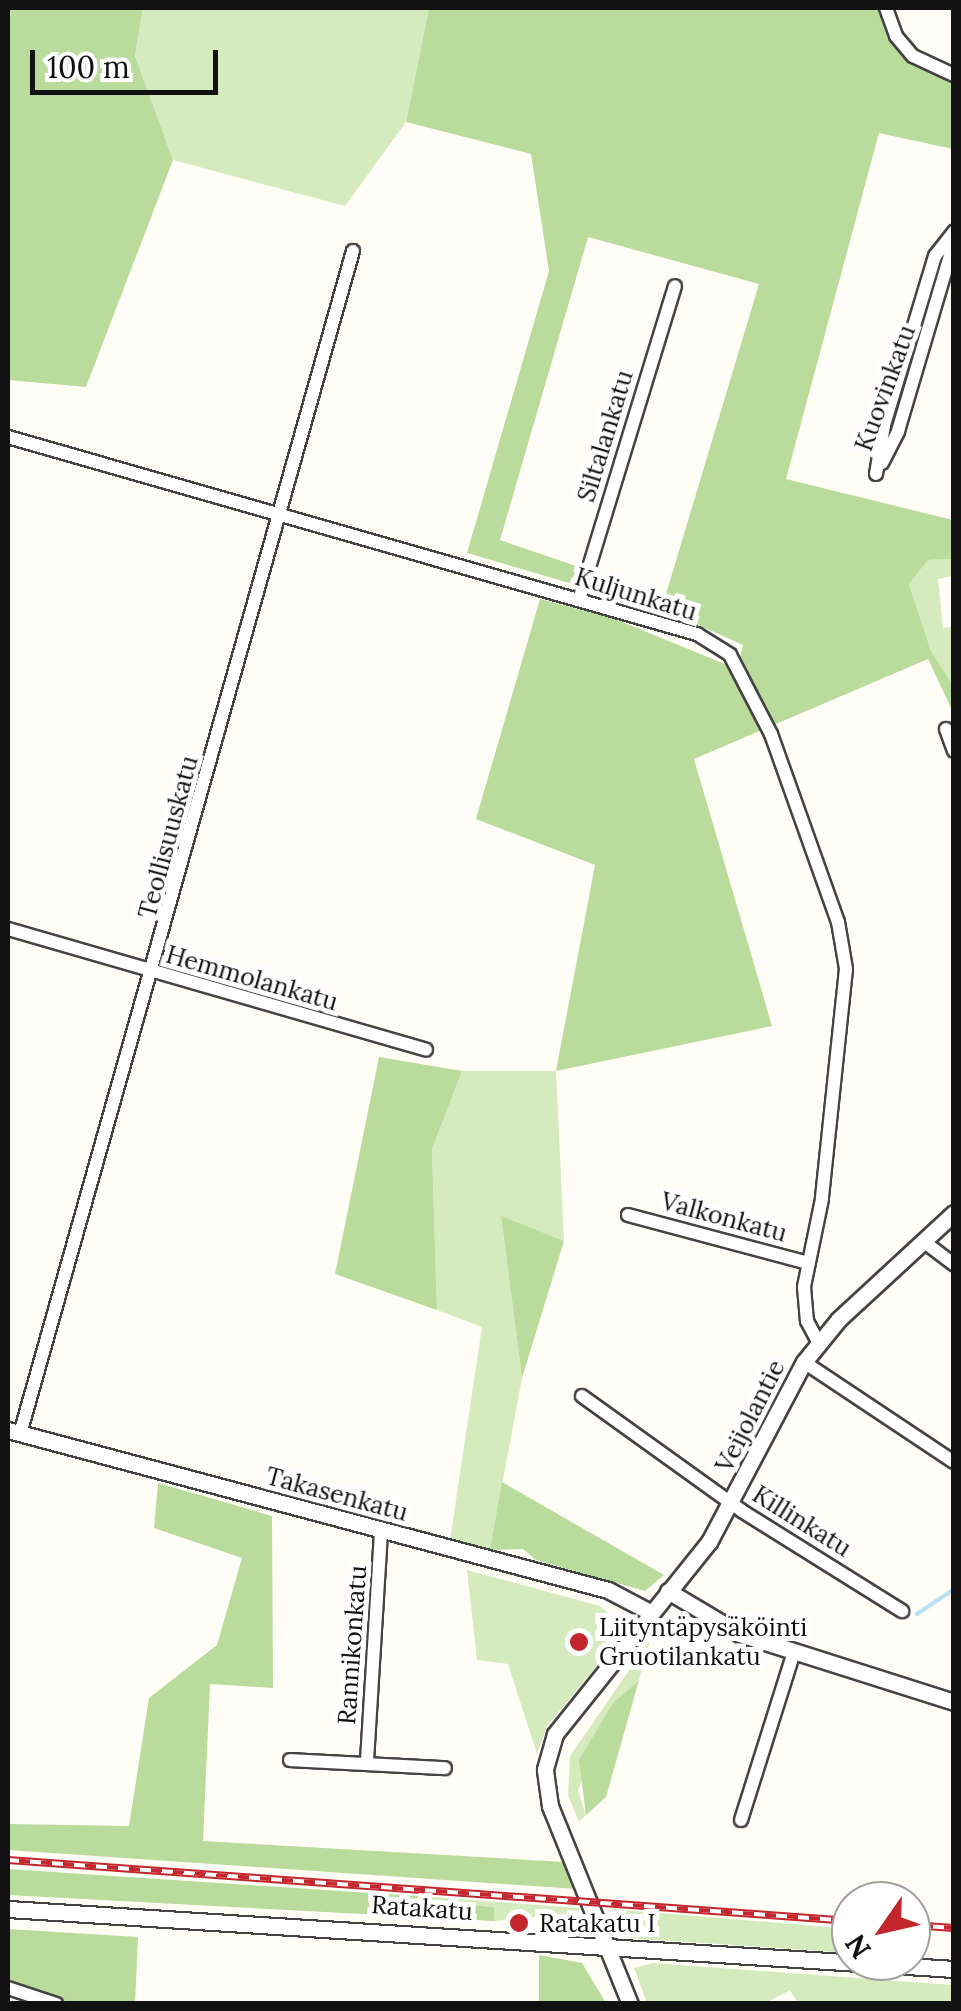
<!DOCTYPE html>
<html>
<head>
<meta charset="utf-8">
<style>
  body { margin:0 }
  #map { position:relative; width:961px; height:2011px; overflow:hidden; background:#fffdf5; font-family:Lora,serif }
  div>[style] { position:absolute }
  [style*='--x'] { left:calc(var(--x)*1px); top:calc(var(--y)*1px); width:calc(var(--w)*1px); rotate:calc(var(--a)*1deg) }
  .green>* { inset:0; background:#d5ebbd }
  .forest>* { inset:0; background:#b9dc9c }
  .stream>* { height:4px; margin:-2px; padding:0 2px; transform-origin:2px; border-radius:2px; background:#b9e0f7 }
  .roads { filter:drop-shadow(2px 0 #444) drop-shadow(-2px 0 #444) drop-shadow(0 2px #444) drop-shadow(0 -2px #444) }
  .minor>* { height:12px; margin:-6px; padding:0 6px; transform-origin:6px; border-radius:6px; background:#fff }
  .tertiary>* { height:15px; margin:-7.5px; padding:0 7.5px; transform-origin:7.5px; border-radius:7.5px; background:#fff }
  .rail>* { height:8px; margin-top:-4px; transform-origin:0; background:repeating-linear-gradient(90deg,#fff 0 11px,#c4262e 0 22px); box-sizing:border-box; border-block:2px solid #c4262e }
  .dots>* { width:28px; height:28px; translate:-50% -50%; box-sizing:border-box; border:5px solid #fff; border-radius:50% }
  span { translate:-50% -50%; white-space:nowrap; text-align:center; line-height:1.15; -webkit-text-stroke:10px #fff; paint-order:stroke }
  .street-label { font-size:25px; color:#111 }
  .poi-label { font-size:25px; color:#111 }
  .left { translate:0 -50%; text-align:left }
  .frame { position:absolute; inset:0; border:10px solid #111; pointer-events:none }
  .north { position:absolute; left:831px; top:1881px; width:100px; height:100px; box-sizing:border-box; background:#fff; border:2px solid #a0a0a0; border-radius:50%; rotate:236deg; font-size:28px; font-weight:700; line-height:40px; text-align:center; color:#111 }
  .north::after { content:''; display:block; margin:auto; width:35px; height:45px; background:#c4262e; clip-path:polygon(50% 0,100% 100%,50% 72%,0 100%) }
  .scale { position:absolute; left:30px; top:50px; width:188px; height:45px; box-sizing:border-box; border:5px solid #111; border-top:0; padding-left:12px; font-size:30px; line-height:35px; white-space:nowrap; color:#111; -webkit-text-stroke:8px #fff; paint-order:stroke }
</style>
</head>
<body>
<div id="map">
  <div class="green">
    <i style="clip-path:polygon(143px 8px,429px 8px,406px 122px,345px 206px,173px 160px,135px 56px)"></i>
    <i style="clip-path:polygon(953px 559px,953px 576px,938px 579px,943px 628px,953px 627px,953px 685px,931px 651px,909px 584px,928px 560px)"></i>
    <i style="clip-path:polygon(462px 1071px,556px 1071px,564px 1241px,501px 1217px,522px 1378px,490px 1550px,450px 1540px,482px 1327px,437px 1310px,432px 1149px)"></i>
    <i style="clip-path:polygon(467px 1570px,600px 1606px,616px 1620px,595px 1668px,547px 1726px,537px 1754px,508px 1664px,477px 1660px)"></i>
    <i style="clip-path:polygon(650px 1640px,639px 1680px,613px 1703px,578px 1790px,586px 1815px,579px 1822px,568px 1795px,570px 1756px)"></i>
    <i style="clip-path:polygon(432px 1897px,579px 1908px,579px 1913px,494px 1921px,493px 1907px,432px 1902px)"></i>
    <i style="clip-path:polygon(611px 1909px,851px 1929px,851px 1953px,630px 1938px,625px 1917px)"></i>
    <i style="clip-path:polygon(653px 1963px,953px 1985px,953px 2003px,798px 2003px,790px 1990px,766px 2003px,647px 2003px,634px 1968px)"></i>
  </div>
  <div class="forest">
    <i style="clip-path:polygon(8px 8px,143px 8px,135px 56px,173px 160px,86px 387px,8px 380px)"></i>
    <i style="clip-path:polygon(429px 8px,877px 8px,908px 61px,953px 83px,953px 149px,879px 133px,786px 479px,953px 520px,953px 559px,928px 560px,909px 584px,931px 651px,953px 685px,953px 712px,928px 659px,694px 759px,772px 1026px,556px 1071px,595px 865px,476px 819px,540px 599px,615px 619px,737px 669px,743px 645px,667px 611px,592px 592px,597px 573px,666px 594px,759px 284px,588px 237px,500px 540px,579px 567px,576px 585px,467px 553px,549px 271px,531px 154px,406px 122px)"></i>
    <i style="clip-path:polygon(379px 1057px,462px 1071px,432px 1149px,437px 1310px,335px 1274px)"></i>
    <i style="clip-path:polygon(501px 1216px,564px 1241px,522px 1378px)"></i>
    <i style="clip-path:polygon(502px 1482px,664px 1575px,645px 1591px,536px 1560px,523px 1549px,490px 1550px)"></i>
    <i style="clip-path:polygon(158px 1483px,272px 1516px,273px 1688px,210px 1684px,203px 1841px,564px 1862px,577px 1889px,8px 1850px,8px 1824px,129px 1826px,149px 1698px,217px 1645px,242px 1558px,154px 1528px)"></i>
    <i style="clip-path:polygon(639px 1680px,606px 1797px,586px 1815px,579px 1760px,613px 1703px)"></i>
    <i style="clip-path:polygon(8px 1869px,432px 1897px,432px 1902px,494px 1907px,494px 1921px,8px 1895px)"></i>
    <i style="clip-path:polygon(8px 1929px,138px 1937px,135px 2003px,73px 2003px,8px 1982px)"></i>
    <i style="clip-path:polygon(539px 1955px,582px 1963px,606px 2003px,539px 2003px)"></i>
  </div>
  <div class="stream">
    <i style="--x:917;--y:1614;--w:45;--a:-34"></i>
  </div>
  <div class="roads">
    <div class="minor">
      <i style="--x:886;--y:8;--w:30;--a:70"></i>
      <i style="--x:896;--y:36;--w:26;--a:50"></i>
      <i style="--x:913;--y:56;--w:45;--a:24.9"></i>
      <i style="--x:8;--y:437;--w:717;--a:15.96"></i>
      <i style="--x:697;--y:634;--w:39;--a:32"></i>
      <i style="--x:730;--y:655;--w:89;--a:62.6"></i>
      <i style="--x:771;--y:734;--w:200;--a:70.4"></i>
      <i style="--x:838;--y:922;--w:48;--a:80.3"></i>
      <i style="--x:846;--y:969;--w:231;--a:96"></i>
      <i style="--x:822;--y:1199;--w:90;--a:101.6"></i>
      <i style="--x:804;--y:1287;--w:34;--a:85"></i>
      <i style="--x:807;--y:1321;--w:26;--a:62"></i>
      <i style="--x:882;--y:463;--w:36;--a:-63"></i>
      <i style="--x:898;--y:431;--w:197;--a:-73.5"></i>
      <i style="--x:876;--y:474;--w:50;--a:-80.7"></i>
      <i style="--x:884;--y:425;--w:177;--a:-73.2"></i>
      <i style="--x:935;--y:256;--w:31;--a:-52"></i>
      <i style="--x:579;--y:600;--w:328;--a:-73"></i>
      <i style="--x:946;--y:729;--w:23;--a:70"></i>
      <i style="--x:8;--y:929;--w:435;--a:16.1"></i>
      <i style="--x:628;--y:1215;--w:187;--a:14.9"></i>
      <i style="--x:923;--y:1241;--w:39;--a:37"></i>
      <i style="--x:804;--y:1362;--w:180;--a:33.7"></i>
      <i style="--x:582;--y:1396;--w:197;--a:35.7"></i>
      <i style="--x:742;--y:1511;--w:189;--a:32"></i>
      <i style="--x:20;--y:1434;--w:1229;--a:-74.28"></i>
      <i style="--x:290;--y:1760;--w:155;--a:3"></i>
      <i style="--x:367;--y:1761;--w:229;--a:-86.5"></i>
      <i style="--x:741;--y:1820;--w:176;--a:-72.5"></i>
      <i style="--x:8;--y:1988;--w:51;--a:18.4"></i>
    </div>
    <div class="tertiary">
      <i style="--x:8;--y:1430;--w:621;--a:14.93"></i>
      <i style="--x:608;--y:1590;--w:47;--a:27.6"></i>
      <i style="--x:668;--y:1591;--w:84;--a:30.8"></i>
      <i style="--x:740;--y:1634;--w:225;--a:17.6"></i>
      <i style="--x:8;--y:1909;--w:948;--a:3.63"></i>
      <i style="--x:630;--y:2004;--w:214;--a:-112"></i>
      <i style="--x:550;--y:1806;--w:37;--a:-98"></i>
      <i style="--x:545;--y:1769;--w:36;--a:-74"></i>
      <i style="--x:555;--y:1734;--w:246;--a:-51.3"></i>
      <i style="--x:709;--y:1542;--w:204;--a:-62.2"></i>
      <i style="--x:804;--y:1362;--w:55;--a:-50.9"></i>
      <i style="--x:839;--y:1319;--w:156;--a:-42.7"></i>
    </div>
  </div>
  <div class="rail">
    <i style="--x:8;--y:1860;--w:845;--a:4.14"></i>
    <i style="--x:911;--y:1925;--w:43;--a:4"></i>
  </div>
  <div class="dots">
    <i style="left:579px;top:1642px;background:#c4262e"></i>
    <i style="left:519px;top:1923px;background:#c4262e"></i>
  </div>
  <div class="street-label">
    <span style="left:885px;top:388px;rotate:-70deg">Kuovinkatu</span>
    <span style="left:605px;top:436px;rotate:-73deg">Siltalankatu</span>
    <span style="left:636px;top:594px;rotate:17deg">Kuljunkatu</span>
    <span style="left:168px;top:837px;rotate:-75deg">Teollisuuskatu</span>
    <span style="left:252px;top:978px;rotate:16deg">Hemmolankatu</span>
    <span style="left:724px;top:1217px;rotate:15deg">Valkonkatu</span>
    <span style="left:750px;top:1416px;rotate:-63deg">Veijolantie</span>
    <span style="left:337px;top:1494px;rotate:15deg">Takasenkatu</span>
    <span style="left:802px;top:1521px;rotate:32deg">Killinkatu</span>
    <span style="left:352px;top:1645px;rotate:-86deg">Rannikonkatu</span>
    <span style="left:422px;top:1908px;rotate:4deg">Ratakatu</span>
  </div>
  <div class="poi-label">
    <span class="left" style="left:599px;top:1642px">Liityntäpysäköinti<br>Gruotilankatu</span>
    <span class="left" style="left:539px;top:1923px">Ratakatu I</span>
  </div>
  <div class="frame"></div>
  <div class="north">N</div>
  <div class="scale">100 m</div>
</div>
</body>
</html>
